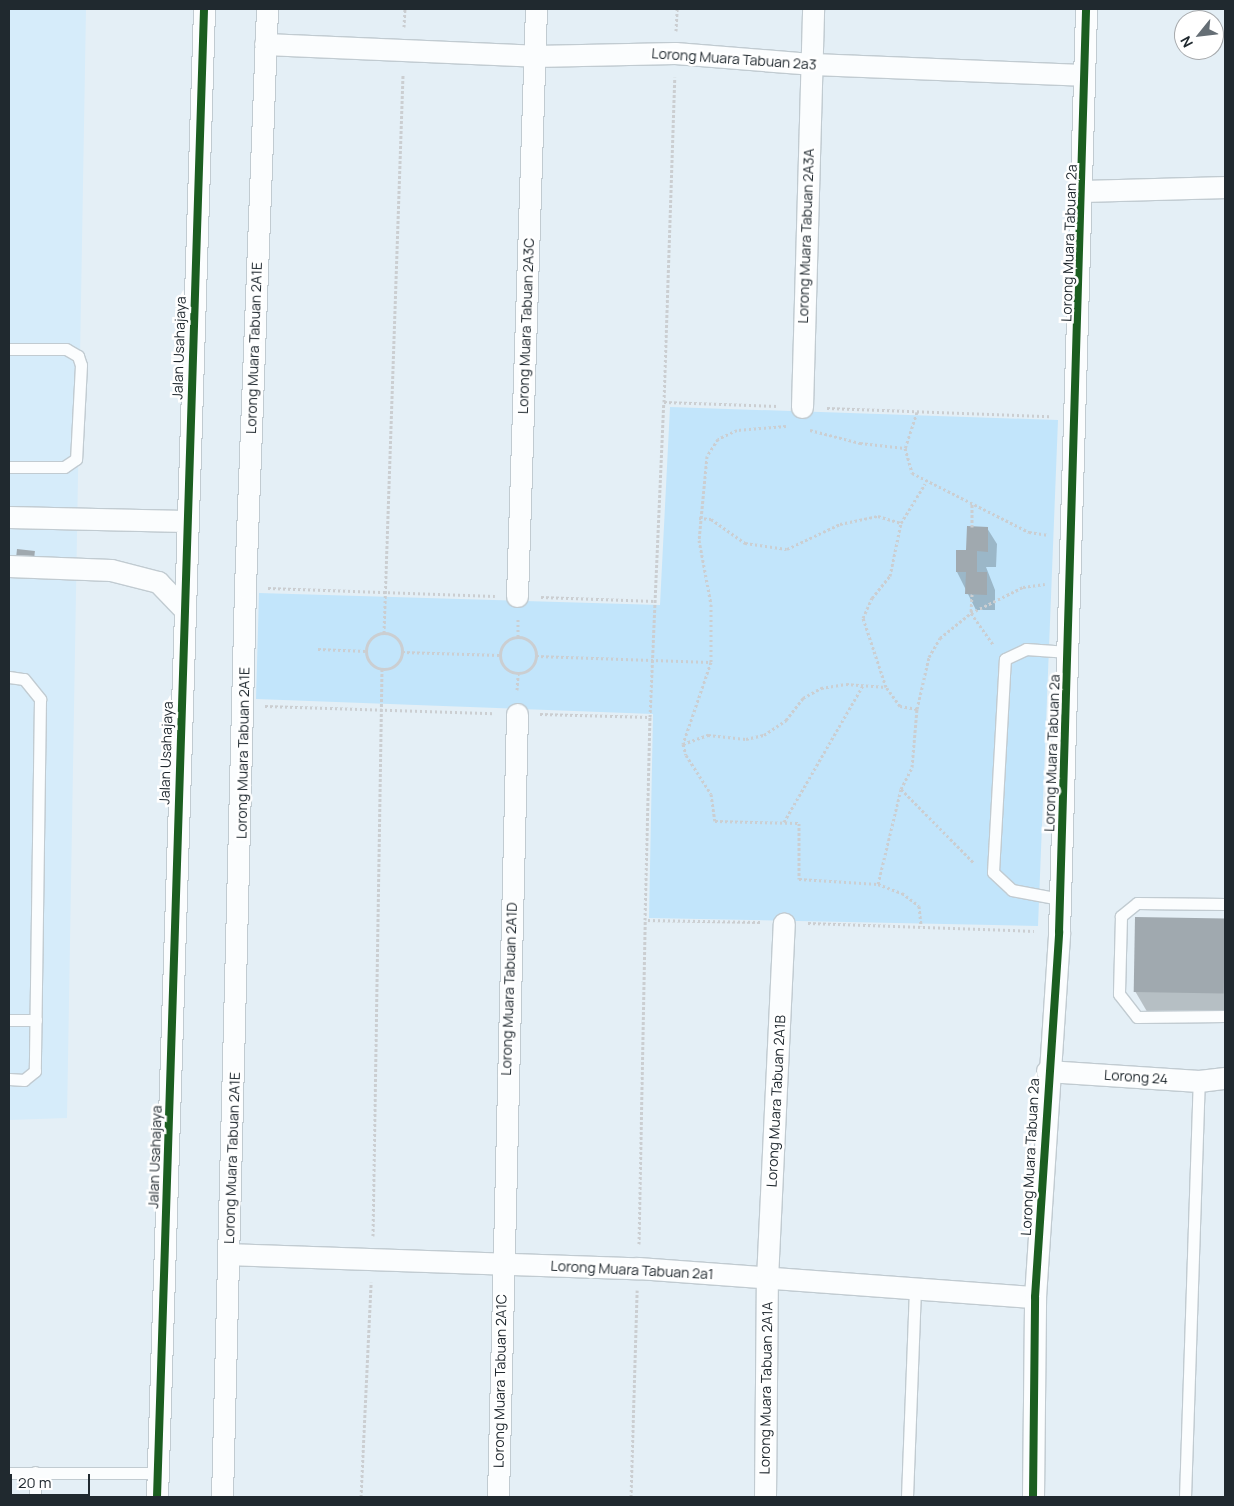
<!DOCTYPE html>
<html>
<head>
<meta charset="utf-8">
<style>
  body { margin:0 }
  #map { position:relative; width:1234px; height:1506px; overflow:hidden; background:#e4eff6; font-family:Manrope,sans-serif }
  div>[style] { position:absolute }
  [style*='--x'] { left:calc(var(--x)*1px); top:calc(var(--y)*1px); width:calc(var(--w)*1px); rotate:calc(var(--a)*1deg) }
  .built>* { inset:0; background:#d6ecfa }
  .green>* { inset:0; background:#c2e5fb }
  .shadow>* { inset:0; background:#0003 }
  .building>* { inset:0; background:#a0a9af; transform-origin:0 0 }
  .path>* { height:3px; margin-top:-1.5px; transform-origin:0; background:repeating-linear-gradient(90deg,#cbced1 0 2.5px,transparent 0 5px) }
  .path>.ring { margin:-1.5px; padding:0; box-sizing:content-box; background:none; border:3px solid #cbced1; border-radius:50% }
  .roads { filter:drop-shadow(1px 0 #c1cbd1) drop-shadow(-1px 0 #c1cbd1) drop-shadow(0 1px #c1cbd1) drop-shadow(0 -1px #c1cbd1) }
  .service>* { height:11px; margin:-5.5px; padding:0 5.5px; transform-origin:5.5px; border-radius:5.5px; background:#fbfdfe }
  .minor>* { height:21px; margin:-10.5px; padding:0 10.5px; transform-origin:10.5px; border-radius:10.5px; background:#fbfdfe }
  .cycleway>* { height:8px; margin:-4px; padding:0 4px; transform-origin:4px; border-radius:4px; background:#1b5e20 }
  span { translate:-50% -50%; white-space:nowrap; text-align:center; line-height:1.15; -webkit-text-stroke:5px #fff; paint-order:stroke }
  .street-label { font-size:14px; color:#20292f }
  .frame { position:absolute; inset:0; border:10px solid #20292f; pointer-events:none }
  .north { position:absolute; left:1174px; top:10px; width:50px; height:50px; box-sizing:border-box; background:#fff; border:1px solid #a6a9ac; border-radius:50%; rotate:241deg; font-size:14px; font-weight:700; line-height:20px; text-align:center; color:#20292f }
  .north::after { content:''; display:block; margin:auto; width:18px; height:22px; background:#656e75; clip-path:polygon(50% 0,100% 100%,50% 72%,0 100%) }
  .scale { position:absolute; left:10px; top:1474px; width:80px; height:22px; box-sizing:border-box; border:2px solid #20292f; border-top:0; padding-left:6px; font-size:15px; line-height:18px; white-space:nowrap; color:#20292f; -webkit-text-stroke:4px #fff; paint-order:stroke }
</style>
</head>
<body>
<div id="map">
  <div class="built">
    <i style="clip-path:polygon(9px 9px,86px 9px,67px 1118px,9px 1120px)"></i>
  </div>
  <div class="green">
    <i style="clip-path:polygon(670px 407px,1058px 420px,1038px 926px,649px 918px,653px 714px,256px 699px,259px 593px,660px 605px)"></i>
  </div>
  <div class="shadow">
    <i style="clip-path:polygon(987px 528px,997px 544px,996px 567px,986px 567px,995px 590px,995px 610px,976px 610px,957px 572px)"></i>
    <i style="clip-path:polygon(1136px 918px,1225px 920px,1225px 1017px,1149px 1015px,1135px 991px)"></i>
  </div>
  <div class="building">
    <i style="clip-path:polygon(967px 526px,988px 527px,988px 552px,977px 551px,977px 572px,987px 572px,987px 595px,965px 594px,966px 572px,956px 572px,956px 550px,966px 550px)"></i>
    <i style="left:17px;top:549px;width:18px;height:14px;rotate:6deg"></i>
    <i style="left:1135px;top:917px;width:90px;height:75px;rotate:1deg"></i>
  </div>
  <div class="path">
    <i style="--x:404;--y:27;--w:18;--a:-87"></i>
    <i style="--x:676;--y:31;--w:22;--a:-87"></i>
    <i style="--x:664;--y:402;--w:325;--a:-88.1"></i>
    <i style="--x:827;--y:408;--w:223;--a:2.1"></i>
    <i style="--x:917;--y:412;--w:38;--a:108"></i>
    <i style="--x:905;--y:448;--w:26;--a:74"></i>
    <i style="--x:912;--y:473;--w:131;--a:26.8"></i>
    <i style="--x:1029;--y:532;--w:18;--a:9"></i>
    <i style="--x:786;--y:426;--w:49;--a:175.3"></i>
    <i style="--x:737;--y:430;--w:21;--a:155"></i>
    <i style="--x:718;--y:439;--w:20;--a:123"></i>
    <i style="--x:707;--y:456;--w:84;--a:95.4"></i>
    <i style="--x:699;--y:540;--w:65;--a:79.4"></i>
    <i style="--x:711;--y:604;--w:58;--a:90"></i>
    <i style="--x:711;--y:662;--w:87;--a:108.9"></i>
    <i style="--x:683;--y:744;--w:11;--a:75"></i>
    <i style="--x:686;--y:755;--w:46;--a:57.3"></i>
    <i style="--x:711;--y:794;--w:27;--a:82"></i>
    <i style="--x:715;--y:821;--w:84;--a:1.4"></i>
    <i style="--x:799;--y:823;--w:56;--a:90"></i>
    <i style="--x:799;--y:879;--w:79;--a:3.6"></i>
    <i style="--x:878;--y:884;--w:26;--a:21"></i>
    <i style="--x:902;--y:893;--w:21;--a:37"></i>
    <i style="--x:919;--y:906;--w:20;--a:84"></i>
    <i style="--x:810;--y:430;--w:52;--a:14.6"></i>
    <i style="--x:860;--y:443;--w:45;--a:6.3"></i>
    <i style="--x:699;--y:518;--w:12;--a:5"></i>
    <i style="--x:711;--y:519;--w:42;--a:35.2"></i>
    <i style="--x:745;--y:543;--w:42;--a:8.1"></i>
    <i style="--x:787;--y:549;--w:59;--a:-25.3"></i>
    <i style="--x:840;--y:524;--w:39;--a:-12"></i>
    <i style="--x:878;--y:516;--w:24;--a:17"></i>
    <i style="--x:972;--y:527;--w:24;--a:-90"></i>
    <i style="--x:268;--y:588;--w:227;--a:2"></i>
    <i style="--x:972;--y:594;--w:19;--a:93"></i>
    <i style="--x:971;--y:613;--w:39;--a:55"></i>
    <i style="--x:541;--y:597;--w:114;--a:2"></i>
    <i style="--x:518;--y:619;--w:17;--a:90"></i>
    <i style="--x:384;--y:633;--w:559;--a:-88.05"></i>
    <i class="ring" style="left:366px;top:633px;width:33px;height:33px"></i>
    <i class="ring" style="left:500px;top:637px;width:33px;height:33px"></i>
    <i style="--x:318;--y:649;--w:48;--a:2.4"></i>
    <i style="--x:402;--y:652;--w:97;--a:1.8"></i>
    <i style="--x:536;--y:656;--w:174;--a:2"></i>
    <i style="--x:517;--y:690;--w:16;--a:-86"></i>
    <i style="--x:265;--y:706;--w:229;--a:1.8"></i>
    <i style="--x:917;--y:709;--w:17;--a:-170"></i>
    <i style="--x:900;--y:706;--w:24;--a:-126"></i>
    <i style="--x:886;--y:687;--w:73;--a:-108.4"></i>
    <i style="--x:863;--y:618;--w:22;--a:-66"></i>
    <i style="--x:872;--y:598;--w:28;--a:-51"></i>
    <i style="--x:890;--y:576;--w:54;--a:-78.3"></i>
    <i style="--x:901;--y:523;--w:46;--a:-58.4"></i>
    <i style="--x:540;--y:714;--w:110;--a:1.6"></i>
    <i style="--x:683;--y:744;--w:27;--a:-20"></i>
    <i style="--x:708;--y:735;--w:38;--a:6"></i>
    <i style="--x:746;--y:739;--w:18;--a:-13"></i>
    <i style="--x:764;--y:735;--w:27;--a:-34"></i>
    <i style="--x:786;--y:720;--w:28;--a:-52"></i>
    <i style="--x:803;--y:698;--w:21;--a:-29"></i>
    <i style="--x:821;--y:688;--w:25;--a:-9"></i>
    <i style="--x:846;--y:684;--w:40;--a:4.3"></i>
    <i style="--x:901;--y:789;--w:104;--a:45.4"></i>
    <i style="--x:784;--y:822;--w:158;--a:-60"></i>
    <i style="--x:878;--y:884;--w:98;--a:-76.4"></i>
    <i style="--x:901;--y:789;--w:25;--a:-63"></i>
    <i style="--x:912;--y:767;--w:58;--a:-85.1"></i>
    <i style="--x:917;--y:709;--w:53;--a:-77"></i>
    <i style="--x:929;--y:657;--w:22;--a:-60"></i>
    <i style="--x:940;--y:638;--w:40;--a:-39"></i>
    <i style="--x:971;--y:613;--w:58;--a:-26.6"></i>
    <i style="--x:1023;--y:587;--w:22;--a:-8"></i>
    <i style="--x:760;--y:922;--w:115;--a:-179"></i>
    <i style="--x:645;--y:920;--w:203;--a:-88.6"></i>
    <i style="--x:650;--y:717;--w:315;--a:-87.5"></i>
    <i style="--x:664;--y:402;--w:114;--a:2"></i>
    <i style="--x:808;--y:923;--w:226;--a:2"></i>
    <i style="--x:373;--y:1236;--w:567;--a:-89.09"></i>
    <i style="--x:639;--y:1244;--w:324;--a:-88.9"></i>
    <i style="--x:361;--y:1497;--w:215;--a:-87.3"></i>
    <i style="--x:631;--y:1497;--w:207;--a:-88.3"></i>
  </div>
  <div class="roads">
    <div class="service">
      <i style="--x:9;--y:349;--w:57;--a:0"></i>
      <i style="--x:66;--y:349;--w:14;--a:30"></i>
      <i style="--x:78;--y:356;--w:9;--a:72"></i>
      <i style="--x:81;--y:365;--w:94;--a:93"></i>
      <i style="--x:76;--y:459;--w:14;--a:146"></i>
      <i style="--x:64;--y:467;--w:55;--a:180"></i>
      <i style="--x:9;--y:677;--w:15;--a:8"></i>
      <i style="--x:24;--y:679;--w:26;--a:51"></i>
      <i style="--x:40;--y:699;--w:372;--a:90.8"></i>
      <i style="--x:35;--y:1071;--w:14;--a:141"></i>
      <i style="--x:24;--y:1080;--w:15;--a:-176"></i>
      <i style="--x:1060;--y:899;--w:49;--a:-169.4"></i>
      <i style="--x:1012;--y:890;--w:26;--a:-137"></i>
      <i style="--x:993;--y:872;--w:213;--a:-86.8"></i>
      <i style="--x:1005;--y:659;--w:23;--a:-25"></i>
      <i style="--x:1026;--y:649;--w:42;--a:4.1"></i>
      <i style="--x:1225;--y:904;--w:88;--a:-179.3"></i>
      <i style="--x:1137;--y:903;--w:21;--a:141"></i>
      <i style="--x:1121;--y:916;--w:78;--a:91.5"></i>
      <i style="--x:1119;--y:994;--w:29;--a:52"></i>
      <i style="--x:1137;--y:1017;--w:88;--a:-0.7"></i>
      <i style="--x:9;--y:1020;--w:27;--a:0"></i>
      <i style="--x:9;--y:1473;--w:149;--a:0"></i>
      <i style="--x:35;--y:1497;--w:25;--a:-90"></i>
      <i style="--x:907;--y:1497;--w:208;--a:-87.8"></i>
      <i style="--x:1185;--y:1497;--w:416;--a:-88.1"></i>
    </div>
    <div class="minor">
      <i style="--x:265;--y:44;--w:270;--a:2.5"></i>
      <i style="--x:535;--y:56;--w:140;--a:-1.2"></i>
      <i style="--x:675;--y:53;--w:136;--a:4.6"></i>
      <i style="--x:811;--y:64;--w:273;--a:2.3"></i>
      <i style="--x:1084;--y:191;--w:141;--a:-1.6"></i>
      <i style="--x:802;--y:407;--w:398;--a:-88.4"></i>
      <i style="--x:9;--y:517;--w:176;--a:1.3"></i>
      <i style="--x:9;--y:566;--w:102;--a:2.2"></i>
      <i style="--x:111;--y:570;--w:49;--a:14.3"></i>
      <i style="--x:158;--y:582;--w:36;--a:46"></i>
      <i style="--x:517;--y:596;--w:587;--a:-88.15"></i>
      <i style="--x:1047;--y:1071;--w:152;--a:3.8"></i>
      <i style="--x:1199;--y:1081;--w:26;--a:-7"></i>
      <i style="--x:229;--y:1254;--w:409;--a:2"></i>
      <i style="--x:638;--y:1268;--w:398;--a:4.2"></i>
      <i style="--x:157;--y:1497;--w:1489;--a:-88.19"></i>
      <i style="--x:222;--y:1497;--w:910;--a:-88.55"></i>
      <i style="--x:245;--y:587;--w:578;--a:-87.82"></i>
      <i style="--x:498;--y:1497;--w:783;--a:-88.61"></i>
      <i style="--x:765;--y:1497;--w:218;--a:-89.5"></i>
      <i style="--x:767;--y:1279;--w:356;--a:-87.3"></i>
      <i style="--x:1033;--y:1497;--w:200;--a:-89.4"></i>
      <i style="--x:1035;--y:1297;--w:366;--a:-86.2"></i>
      <i style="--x:1059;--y:932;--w:923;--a:-88.32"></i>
    </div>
  </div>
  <div class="cycleway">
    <i style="--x:157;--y:1497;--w:1489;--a:-88.19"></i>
    <i style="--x:1033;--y:1497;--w:200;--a:-89.4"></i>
    <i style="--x:1035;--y:1297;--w:366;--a:-86.2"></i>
    <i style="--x:1059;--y:932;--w:923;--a:-88.32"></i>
  </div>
  <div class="street-label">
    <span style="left:734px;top:59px;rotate:4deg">Lorong Muara Tabuan 2a3</span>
    <span style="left:806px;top:236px;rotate:-88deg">Lorong Muara Tabuan 2A3A</span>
    <span style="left:1069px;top:243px;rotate:-88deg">Lorong Muara Tabuan 2a</span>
    <span style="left:526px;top:326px;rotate:-88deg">Lorong Muara Tabuan 2A3C</span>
    <span style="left:179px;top:348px;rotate:-88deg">Jalan Usahajaya</span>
    <span style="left:254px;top:348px;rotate:-88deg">Lorong Muara Tabuan 2A1E</span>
    <span style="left:166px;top:753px;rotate:-88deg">Jalan Usahajaya</span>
    <span style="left:243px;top:753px;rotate:-89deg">Lorong Muara Tabuan 2A1E</span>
    <span style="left:1052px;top:753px;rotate:-88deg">Lorong Muara Tabuan 2a</span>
    <span style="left:509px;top:989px;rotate:-88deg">Lorong Muara Tabuan 2A1D</span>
    <span style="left:1136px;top:1077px;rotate:4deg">Lorong 24</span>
    <span style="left:776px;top:1101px;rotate:-87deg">Lorong Muara Tabuan 2A1B</span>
    <span style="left:155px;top:1157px;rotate:-88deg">Jalan Usahajaya</span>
    <span style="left:1030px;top:1157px;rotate:-87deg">Lorong Muara Tabuan 2a</span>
    <span style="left:232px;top:1158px;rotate:-88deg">Lorong Muara Tabuan 2A1E</span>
    <span style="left:632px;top:1270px;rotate:3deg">Lorong Muara Tabuan 2a1</span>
    <span style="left:500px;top:1381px;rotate:-89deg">Lorong Muara Tabuan 2A1C</span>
    <span style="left:766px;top:1388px;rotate:-89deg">Lorong Muara Tabuan 2A1A</span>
  </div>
  <div class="frame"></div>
  <div class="north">N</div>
  <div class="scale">20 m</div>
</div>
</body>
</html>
